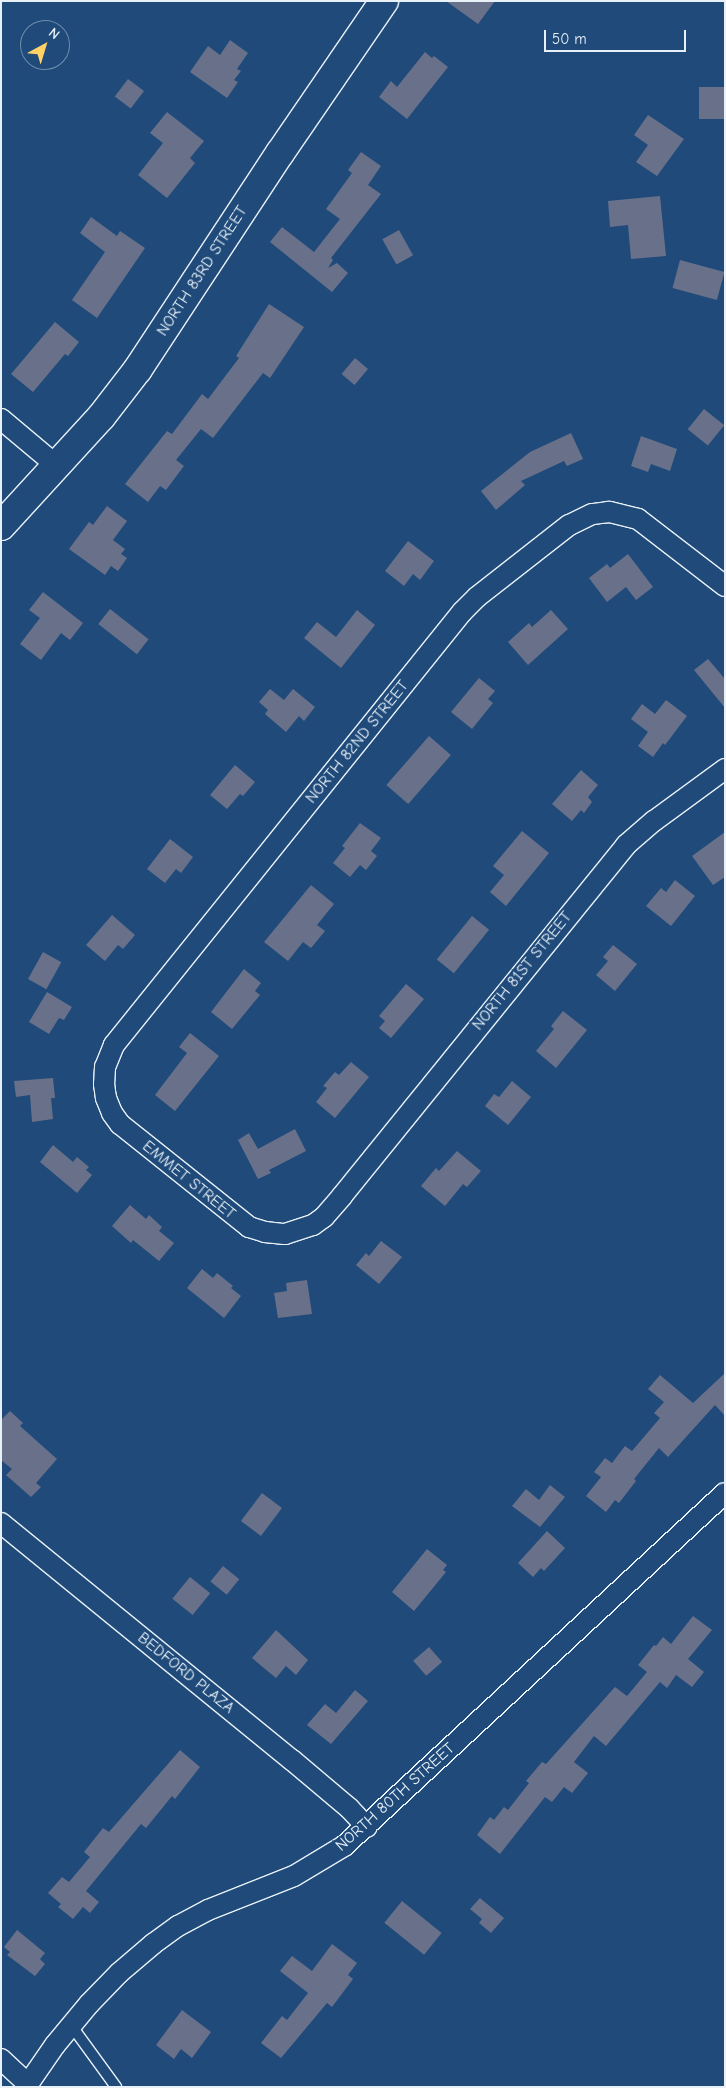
<!DOCTYPE html>
<html>
<head>
<meta charset="utf-8">
<style>
  body { margin:0 }
  #map { position:relative; width:726px; height:2088px; overflow:hidden; background:#1f4a7a; font-family:"Comic Neue",sans-serif }
  div>[style] { position:absolute }
  [style*='--x'] { left:calc(var(--x)*1px); top:calc(var(--y)*1px); width:calc(var(--w)*1px); rotate:calc(var(--a)*1deg) }
  .building>* { inset:0; background:#69718a; transform-origin:0 0 }
  .roads { filter:drop-shadow(1px 0 #e8f1f8) drop-shadow(-1px 0 #e8f1f8) drop-shadow(0 1px #e8f1f8) drop-shadow(0 -1px #e8f1f8) }
  .lane>* { height:10px; margin:-5px; padding:0 5px; transform-origin:5px; border-radius:5px; background:#1f4a7a }
  .street>* { height:20px; margin:-10px; padding:0 10px; transform-origin:10px; border-radius:10px; background:#1f4a7a }
  .secondary>* { height:28px; margin:-14px; padding:0 14px; transform-origin:14px; border-radius:14px; background:#1f4a7a }
  span { translate:-50% -50%; white-space:nowrap; text-align:center; line-height:1.15; -webkit-text-stroke:4px #1f4a7a; paint-order:stroke }
  .street-label { font-size:16px; color:#e8f1f8 }
  .frame { position:absolute; inset:0; border:2px solid #e8f1f8; pointer-events:none }
  .north { position:absolute; left:20px; top:20px; width:50px; height:50px; box-sizing:border-box; background:#1f4a7a; border:1px solid #6f8dac; border-radius:50%; rotate:39deg; font-size:14px; font-weight:700; line-height:20px; text-align:center; color:#e8f1f8 }
  .north::after { content:''; display:block; margin:auto; width:18px; height:22px; background:#ffd166; clip-path:polygon(50% 0,100% 100%,50% 72%,0 100%) }
  .scale { position:absolute; left:544px; top:30px; width:142px; height:22px; box-sizing:border-box; border:2px solid #e8f1f8; border-top:0; padding-left:6px; font-size:15px; line-height:18px; white-space:nowrap; color:#e8f1f8; -webkit-text-stroke:4px #1f4a7a; paint-order:stroke }
</style>
</head>
<body>
<div id="map">
  <div class="building">
    <i style="clip-path:polygon(446px 1px,495px 1px,478px 24px)"></i>
    <i style="clip-path:polygon(230px 40px,248px 53px,237px 69px,241px 71px,234px 80px,238px 82px,227px 98px,190px 72px,208px 46px,220px 55px)"></i>
    <i style="clip-path:polygon(425px 52px,432px 58px,434px 56px,448px 67px,407px 119px,379px 97px,391px 81px,397px 87px)"></i>
    <i style="left:128px;top:79px;width:20px;height:22px;rotate:37deg"></i>
    <i style="left:725px;top:87px;width:32px;height:26px;rotate:90deg"></i>
    <i style="clip-path:polygon(167px 112px,204px 141px,190px 158px,195px 163px,167px 198px,138px 175px,163px 143px,150px 133px)"></i>
    <i style="clip-path:polygon(648px 115px,684px 139px,657px 176px,636px 162px,648px 145px,634px 135px)"></i>
    <i style="clip-path:polygon(361px 152px,381px 166px,368px 185px,381px 194px,331px 258px,333px 260px,328px 268px,337px 263px,348px 273px,332px 292px,270px 242px,282px 227px,314px 252px,340px 219px,326px 209px,352px 173px,348px 170px)"></i>
    <i style="clip-path:polygon(660px 196px,666px 256px,631px 259px,628px 225px,610px 227px,608px 201px)"></i>
    <i style="clip-path:polygon(91px 217px,117px 236px,120px 231px,145px 248px,97px 318px,72px 300px,105px 252px,80px 233px)"></i>
    <i style="left:399px;top:230px;width:29px;height:19px;rotate:61deg"></i>
    <i style="left:680px;top:260px;width:46px;height:29px;rotate:15deg"></i>
    <i style="clip-path:polygon(269px 304px,304px 327px,270px 378px,263px 373px,213px 438px,201px 429px,176px 460px,184px 466px,166px 490px,160px 486px,148px 502px,125px 484px,167px 431px,172px 434px,202px 394px,208px 399px,239px 358px,236px 356px)"></i>
    <i style="clip-path:polygon(55px 322px,79px 342px,68px 356px,65px 354px,33px 392px,11px 374px)"></i>
    <i style="left:355px;top:358px;width:17px;height:21px;rotate:40deg"></i>
    <i style="left:704px;top:409px;width:26px;height:26px;rotate:39deg"></i>
    <i style="clip-path:polygon(571px 433px,583px 459px,567px 466px,564px 461px,521px 481px,525px 485px,496px 510px,481px 491px,530px 452px)"></i>
    <i style="clip-path:polygon(641px 436px,677px 449px,670px 471px,651px 464px,648px 472px,631px 466px)"></i>
    <i style="clip-path:polygon(107px 506px,127px 521px,113px 540px,125px 549px,121px 554px,127px 558px,118px 571px,111px 566px,105px 575px,69px 549px,89px 522px,93px 525px)"></i>
    <i style="clip-path:polygon(408px 541px,434px 561px,420px 580px,413px 574px,404px 586px,385px 571px)"></i>
    <i style="clip-path:polygon(628px 554px,653px 587px,636px 600px,626px 587px,607px 602px,589px 578px,607px 564px,610px 568px)"></i>
    <i style="clip-path:polygon(43px 592px,83px 623px,70px 640px,61px 633px,41px 660px,20px 644px,40px 618px,29px 610px)"></i>
    <i style="left:110px;top:609px;width:49px;height:19px;rotate:38deg"></i>
    <i style="clip-path:polygon(357px 610px,375px 625px,341px 668px,304px 638px,317px 622px,336px 637px)"></i>
    <i style="clip-path:polygon(551px 610px,568px 629px,528px 665px,508px 642px,529px 623px,532px 627px)"></i>
    <i style="clip-path:polygon(708px 659px,725px 679px,725px 708px,694px 670px)"></i>
    <i style="clip-path:polygon(479px 678px,495px 691px,488px 699px,493px 703px,472px 729px,451px 712px)"></i>
    <i style="clip-path:polygon(270px 689px,284px 700px,293px 689px,315px 707px,304px 721px,299px 716px,286px 732px,265px 714px,268px 710px,259px 702px)"></i>
    <i style="clip-path:polygon(666px 700px,687px 716px,665px 745px,663px 743px,653px 757px,638px 746px,648px 732px,631px 719px,642px 704px,655px 714px)"></i>
    <i style="left:429px;top:736px;width:29px;height:65px;rotate:41deg"></i>
    <i style="clip-path:polygon(235px 765px,255px 782px,243px 796px,240px 794px,227px 809px,210px 795px)"></i>
    <i style="clip-path:polygon(581px 770px,598px 785px,588px 797px,592px 802px,584px 813px,581px 810px,572px 821px,552px 804px)"></i>
    <i style="clip-path:polygon(360px 823px,381px 838px,371px 851px,377px 856px,366px 870px,360px 865px,350px 877px,333px 863px,345px 848px,342px 846px)"></i>
    <i style="clip-path:polygon(522px 831px,549px 853px,506px 906px,490px 892px,504px 875px,493px 866px)"></i>
    <i style="clip-path:polygon(725px 832px,725px 877px,713px 885px,692px 856px)"></i>
    <i style="clip-path:polygon(170px 839px,193px 857px,181px 873px,176px 869px,165px 883px,147px 869px)"></i>
    <i style="clip-path:polygon(675px 880px,695px 896px,671px 926px,646px 906px,661px 888px,666px 892px)"></i>
    <i style="clip-path:polygon(311px 885px,334px 904px,317px 925px,325px 931px,311px 948px,303px 942px,288px 961px,264px 942px)"></i>
    <i style="clip-path:polygon(112px 915px,135px 935px,123px 949px,118px 945px,105px 961px,86px 945px)"></i>
    <i style="left:472px;top:916px;width:22px;height:56px;rotate:39deg"></i>
    <i style="clip-path:polygon(613px 945px,637px 964px,615px 991px,596px 975px,608px 961px,603px 957px)"></i>
    <i style="left:43px;top:952px;width:21px;height:31px;rotate:29deg"></i>
    <i style="clip-path:polygon(244px 969px,261px 983px,255px 991px,260px 995px,232px 1029px,211px 1012px)"></i>
    <i style="clip-path:polygon(406px 984px,424px 999px,391px 1038px,379px 1028px,385px 1021px,379px 1016px)"></i>
    <i style="clip-path:polygon(47px 992px,72px 1007px,64px 1020px,59px 1018px,49px 1034px,29px 1022px)"></i>
    <i style="clip-path:polygon(563px 1011px,587px 1030px,556px 1068px,536px 1051px,554px 1029px,551px 1026px)"></i>
    <i style="clip-path:polygon(190px 1033px,219px 1056px,175px 1111px,155px 1095px,187px 1053px,179px 1047px)"></i>
    <i style="clip-path:polygon(351px 1062px,369px 1077px,335px 1118px,316px 1102px,327px 1088px,323px 1086px,335px 1072px,339px 1075px)"></i>
    <i style="clip-path:polygon(53px 1078px,55px 1098px,51px 1098px,53px 1119px,32px 1122px,30px 1095px,16px 1097px,14px 1081px)"></i>
    <i style="clip-path:polygon(512px 1081px,531px 1097px,508px 1125px,485px 1106px,494px 1094px,499px 1097px)"></i>
    <i style="clip-path:polygon(295px 1129px,306px 1151px,269px 1170px,271px 1173px,258px 1179px,238px 1140px,249px 1133px,258px 1149px)"></i>
    <i style="clip-path:polygon(53px 1145px,73px 1162px,77px 1157px,89px 1167px,86px 1170px,92px 1175px,77px 1193px,40px 1162px)"></i>
    <i style="clip-path:polygon(457px 1151px,481px 1171px,467px 1187px,463px 1184px,445px 1206px,421px 1186px,436px 1168px,439px 1171px)"></i>
    <i style="clip-path:polygon(130px 1205px,146px 1219px,149px 1215px,162px 1227px,159px 1231px,174px 1243px,159px 1261px,133px 1240px,131px 1243px,112px 1226px)"></i>
    <i style="clip-path:polygon(381px 1241px,402px 1257px,379px 1284px,356px 1265px,366px 1253px,369px 1256px)"></i>
    <i style="clip-path:polygon(202px 1269px,213px 1278px,217px 1273px,233px 1286px,231px 1288px,241px 1296px,224px 1318px,187px 1288px)"></i>
    <i style="clip-path:polygon(307px 1280px,312px 1314px,278px 1318px,274px 1293px,287px 1291px,286px 1283px)"></i>
    <i style="clip-path:polygon(725px 1373px,725px 1416px,715px 1405px,668px 1457px,659px 1448px,634px 1479px,636px 1481px,619px 1503px,615px 1500px,606px 1512px,586px 1496px,601px 1477px,594px 1472px,605px 1458px,612px 1463px,625px 1446px,632px 1451px,660px 1418px,654px 1413px,664px 1402px,648px 1389px,660px 1375px,693px 1403px)"></i>
    <i style="clip-path:polygon(10px 1411px,23px 1423px,20px 1426px,57px 1459px,36px 1483px,41px 1487px,31px 1497px,6px 1475px,12px 1469px,1px 1460px,1px 1420px)"></i>
    <i style="clip-path:polygon(550px 1485px,565px 1497px,540px 1527px,512px 1506px,526px 1489px,539px 1500px)"></i>
    <i style="left:262px;top:1493px;width:25px;height:35px;rotate:37deg"></i>
    <i style="clip-path:polygon(547px 1531px,565px 1548px,544px 1571px,541px 1568px,533px 1577px,518px 1563px)"></i>
    <i style="clip-path:polygon(427px 1549px,447px 1565px,443px 1570px,446px 1572px,414px 1611px,392px 1592px)"></i>
    <i style="left:223px;top:1566px;width:21px;height:20px;rotate:39deg"></i>
    <i style="left:190px;top:1577px;width:26px;height:28px;rotate:39deg"></i>
    <i style="clip-path:polygon(693px 1616px,712px 1630px,688px 1659px,704px 1672px,692px 1687px,676px 1675px,667px 1688px,660px 1682px,606px 1746px,594px 1736px,574px 1762px,588px 1773px,572px 1793px,564px 1787px,552px 1802px,545px 1797px,500px 1854px,477px 1835px,490px 1817px,494px 1820px,504px 1807px,508px 1810px,529px 1783px,526px 1781px,542px 1762px,546px 1764px,615px 1687px,627px 1696px,647px 1672px,638px 1665px,654px 1645px,656px 1646px,663px 1637px,671px 1644px)"></i>
    <i style="clip-path:polygon(276px 1630px,308px 1660px,296px 1675px,286px 1666px,276px 1678px,252px 1658px)"></i>
    <i style="left:429px;top:1647px;width:20px;height:21px;rotate:49deg"></i>
    <i style="clip-path:polygon(355px 1690px,368px 1701px,331px 1744px,307px 1725px,325px 1704px,336px 1713px)"></i>
    <i style="clip-path:polygon(180px 1750px,200px 1767px,175px 1799px,172px 1796px,146px 1828px,141px 1824px,86px 1891px,99px 1902px,90px 1913px,83px 1907px,73px 1919px,58px 1907px,61px 1904px,48px 1893px,62px 1877px,69px 1882px,90px 1857px,84px 1852px,103px 1828px,109px 1832px)"></i>
    <i style="clip-path:polygon(480px 1898px,504px 1918px,491px 1933px,479px 1923px,482px 1919px,470px 1909px)"></i>
    <i style="left:402px;top:1901px;width:51px;height:28px;rotate:39deg"></i>
    <i style="clip-path:polygon(17px 1930px,45px 1953px,40px 1959px,45px 1964px,35px 1976px,7px 1955px,10px 1952px,4px 1947px)"></i>
    <i style="clip-path:polygon(332px 1944px,357px 1963px,348px 1975px,353px 1979px,332px 2007px,327px 2003px,281px 2058px,261px 2043px,282px 2016px,287px 2020px,308px 1993px,280px 1971px,292px 1956px,312px 1971px)"></i>
    <i style="clip-path:polygon(182px 2010px,211px 2032px,192px 2058px,181px 2049px,174px 2059px,156px 2045px)"></i>
  </div>
  <div class="roads">
    <div class="lane">
      <i style="--x:71;--y:2025;--w:77;--a:54"></i>
    </div>
    <div class="street">
      <i style="--x:1;--y:419;--w:73;--a:40"></i>
      <i style="--x:725;--y:586;--w:110;--a:-142.4"></i>
      <i style="--x:638;--y:519;--w:30;--a:-166"></i>
      <i style="--x:609;--y:512;--w:17;--a:173"></i>
      <i style="--x:592;--y:514;--w:25;--a:154"></i>
      <i style="--x:569;--y:525;--w:117;--a:142"></i>
      <i style="--x:477;--y:597;--w:21;--a:135"></i>
      <i style="--x:462;--y:612;--w:556;--a:128.79"></i>
      <i style="--x:114;--y:1045;--w:24;--a:112"></i>
      <i style="--x:105;--y:1067;--w:17;--a:93"></i>
      <i style="--x:104;--y:1084;--w:14;--a:82"></i>
      <i style="--x:106;--y:1098;--w:16;--a:68"></i>
      <i style="--x:112;--y:1113;--w:14;--a:54"></i>
      <i style="--x:120;--y:1124;--w:165;--a:38.6"></i>
      <i style="--x:249;--y:1227;--w:17;--a:17"></i>
      <i style="--x:265;--y:1232;--w:20;--a:6"></i>
      <i style="--x:285;--y:1234;--w:29;--a:-18"></i>
      <i style="--x:313;--y:1225;--w:14;--a:-36"></i>
      <i style="--x:324;--y:1217;--w:28;--a:-49"></i>
      <i style="--x:342;--y:1196;--w:452;--a:-51"></i>
      <i style="--x:626;--y:845;--w:37;--a:-41"></i>
      <i style="--x:654;--y:821;--w:88;--a:-36.2"></i>
      <i style="--x:1;--y:1523;--w:375;--a:39.2"></i>
      <i style="--x:292;--y:1760;--w:75;--a:40.1"></i>
      <i style="--x:349;--y:1808;--w:26;--a:47"></i>
      <i style="--x:1;--y:2059;--w:37;--a:43"></i>
      <i style="--x:26;--y:2087;--w:51;--a:-55.4"></i>
      <i style="--x:55;--y:2045;--w:53;--a:-50.3"></i>
      <i style="--x:89;--y:2004;--w:43;--a:-45.9"></i>
      <i style="--x:119;--y:1973;--w:45;--a:-40.5"></i>
      <i style="--x:153;--y:1944;--w:31;--a:-36"></i>
      <i style="--x:178;--y:1926;--w:34;--a:-28"></i>
      <i style="--x:208;--y:1910;--w:92;--a:-21.6"></i>
      <i style="--x:294;--y:1876;--w:58;--a:-31"></i>
      <i style="--x:344;--y:1846;--w:519;--a:-42.82"></i>
    </div>
    <div class="secondary">
      <i style="--x:1;--y:526;--w:148;--a:-47.5"></i>
      <i style="--x:101;--y:417;--w:61;--a:-52.4"></i>
      <i style="--x:138;--y:369;--w:258;--a:-56.7"></i>
      <i style="--x:280;--y:153;--w:184;--a:-55.6"></i>
    </div>
  </div>
  <div class="street-label">
    <span style="left:202px;top:271px;rotate:-57deg">NORTH 83RD STREET</span>
    <span style="left:357px;top:742px;rotate:-51deg">NORTH 82ND STREET</span>
    <span style="left:522px;top:971px;rotate:-51deg">NORTH 81ST STREET</span>
    <span style="left:189px;top:1180px;rotate:39deg">EMMET STREET</span>
    <span style="left:186px;top:1673px;rotate:39deg">BEDFORD PLAZA</span>
    <span style="left:395px;top:1797px;rotate:-42deg">NORTH 80TH STREET</span>
  </div>
  <div class="frame"></div>
  <div class="north">N</div>
  <div class="scale">50 m</div>
</div>
</body>
</html>
